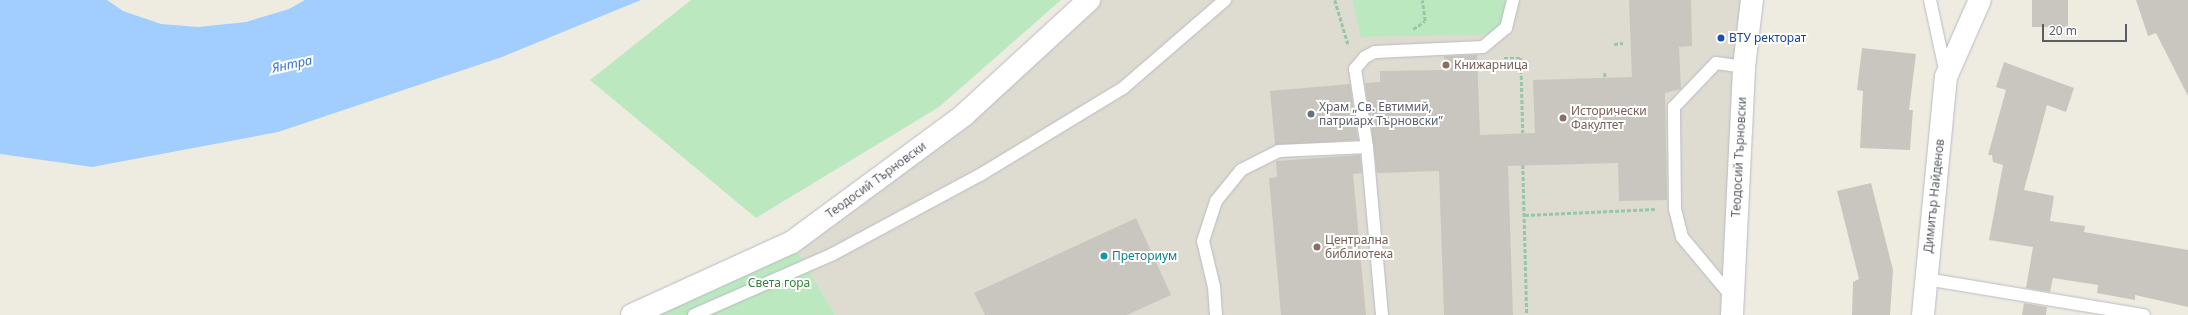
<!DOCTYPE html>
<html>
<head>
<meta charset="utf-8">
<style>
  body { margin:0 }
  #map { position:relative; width:2188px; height:315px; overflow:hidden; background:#eeece1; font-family:"Noto Sans",sans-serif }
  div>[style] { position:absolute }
  .education>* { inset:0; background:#dedcd0 }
  .green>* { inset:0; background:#bce8c0 }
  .water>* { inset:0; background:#a1ceff }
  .building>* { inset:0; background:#c9c6bf }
  .path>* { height:2.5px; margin-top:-1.25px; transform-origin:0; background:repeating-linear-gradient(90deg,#94c8a8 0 4px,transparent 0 6px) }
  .roads { filter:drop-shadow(0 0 1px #b9bbc2) drop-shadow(0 0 1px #b9bbc2) }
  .service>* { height:12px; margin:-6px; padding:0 6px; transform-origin:6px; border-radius:6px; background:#fff }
  .tertiary>* { height:22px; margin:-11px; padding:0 11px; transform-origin:11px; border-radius:11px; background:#fff }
  .dots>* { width:11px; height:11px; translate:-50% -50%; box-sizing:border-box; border:2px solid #fff; border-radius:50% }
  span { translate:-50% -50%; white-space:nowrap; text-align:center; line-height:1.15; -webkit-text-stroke:4px #fff; paint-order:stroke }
  .transit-label { font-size:12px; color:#164399 }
  .left { translate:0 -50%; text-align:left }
  .education-label { font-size:12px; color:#785e54 }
  .worship-label { font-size:12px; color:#5b616d }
  .street-label { font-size:12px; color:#5a5d64 }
  .culture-label { font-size:12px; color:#0d838f }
  .park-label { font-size:12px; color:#2f863a }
  .water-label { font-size:13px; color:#3b75ca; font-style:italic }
  .scale { position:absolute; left:2042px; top:24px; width:85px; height:18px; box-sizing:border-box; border:2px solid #5a5d64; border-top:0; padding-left:5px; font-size:12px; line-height:14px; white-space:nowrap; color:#5a5d64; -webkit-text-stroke:3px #fff; paint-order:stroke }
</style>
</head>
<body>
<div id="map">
  <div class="education">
    <i style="clip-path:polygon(1089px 0,1752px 0,1732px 315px,835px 315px,792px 242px)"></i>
  </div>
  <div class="green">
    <i style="clip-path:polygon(691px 0,1061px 0,939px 107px,756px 218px,590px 80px)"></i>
    <i style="clip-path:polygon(1352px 0,1508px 0,1510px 34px,1361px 37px)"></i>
    <i style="clip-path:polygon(792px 242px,835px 315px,632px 315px)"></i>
  </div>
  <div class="water">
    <i style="clip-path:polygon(0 0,107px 0,123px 11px,161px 24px,198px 27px,246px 22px,289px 9px,305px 0,641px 0,502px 57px,278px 132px,92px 167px,0 154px)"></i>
  </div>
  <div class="building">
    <i style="clip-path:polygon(1629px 0,1691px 0,1692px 46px,1679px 47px,1681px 89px,1665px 93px,1667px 200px,1619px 201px,1618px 163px,1508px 166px,1513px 315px,1444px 315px,1439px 171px,1377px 173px,1365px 83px,1380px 82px,1380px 71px,1445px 70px,1444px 56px,1477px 55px,1480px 135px,1535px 133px,1533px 80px,1632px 77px)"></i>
    <i style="clip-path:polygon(2032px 0,2068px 0,2068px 27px,2032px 27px)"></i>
    <i style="clip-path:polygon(2136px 0,2188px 0,2188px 96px,2156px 33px,2148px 36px)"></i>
    <i style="clip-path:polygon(1862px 48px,1916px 54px,1909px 110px,1913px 110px,1910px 150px,1860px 148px,1863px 91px,1857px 90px)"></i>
    <i style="clip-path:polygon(2004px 62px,2074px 88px,2066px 112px,2047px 105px,2024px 190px,2054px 196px,2050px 221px,2085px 226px,2084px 232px,2188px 250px,2188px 307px,2135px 295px,2135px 300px,2097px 293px,2098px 285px,2053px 278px,2050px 292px,2026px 288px,2033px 247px,1989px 240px,2003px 165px,1993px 162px,1992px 155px,1988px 155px,2006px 90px,1996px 87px)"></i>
    <i style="clip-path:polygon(1350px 84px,1358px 140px,1275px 145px,1270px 91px)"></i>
    <i style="clip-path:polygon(1360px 155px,1362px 173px,1353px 174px,1366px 315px,1281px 315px,1269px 178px,1277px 177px,1276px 161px)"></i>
    <i style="clip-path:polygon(1871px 183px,1893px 270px,1890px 315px,1852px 315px,1853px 282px,1859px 279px,1837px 191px)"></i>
    <i style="clip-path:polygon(1136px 218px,1171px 295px,1127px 315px,985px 315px,974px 293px)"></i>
    <i style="clip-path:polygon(2024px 303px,2047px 307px,2046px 315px,2022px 315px)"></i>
  </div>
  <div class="path">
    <i style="left:1335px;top:0;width:46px;rotate:73.5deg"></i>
    <i style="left:1413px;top:29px;width:14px;rotate:-34deg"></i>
    <i style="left:1425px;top:21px;width:21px;rotate:-98deg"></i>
    <i style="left:1614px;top:44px;width:9px;rotate:-6deg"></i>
    <i style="left:1504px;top:58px;width:17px"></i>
    <i style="left:1521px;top:58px;width:75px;rotate:88.5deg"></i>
    <i style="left:1605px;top:73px;width:5px;rotate:90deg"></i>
    <i style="left:1523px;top:165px;width:150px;rotate:88.5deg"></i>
    <i style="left:1525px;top:215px;width:130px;rotate:-2.6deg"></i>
  </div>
  <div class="roads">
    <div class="service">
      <i style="left:1930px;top:0;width:76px;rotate:77.8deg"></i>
      <i style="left:1926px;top:279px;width:221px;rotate:9.4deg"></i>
      <i style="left:1732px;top:297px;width:78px;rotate:-129.8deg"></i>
      <i style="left:1682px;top:237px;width:29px;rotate:-104deg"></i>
      <i style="left:1675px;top:209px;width:102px;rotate:-90.6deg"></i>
      <i style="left:1674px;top:107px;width:61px;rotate:-46.3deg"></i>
      <i style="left:1716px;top:63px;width:28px;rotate:8deg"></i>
      <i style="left:694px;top:315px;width:152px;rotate:-23.7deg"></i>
      <i style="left:833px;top:254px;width:167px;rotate:-28.3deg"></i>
      <i style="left:980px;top:175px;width:167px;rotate:-31.3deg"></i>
      <i style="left:1123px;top:88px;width:135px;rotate:-40.8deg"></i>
      <i style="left:1216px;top:315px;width:28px;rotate:-94deg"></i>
      <i style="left:1214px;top:287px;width:47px;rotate:-103.4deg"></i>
      <i style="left:1203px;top:241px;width:42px;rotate:-72deg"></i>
      <i style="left:1216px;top:201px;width:40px;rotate:-51deg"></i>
      <i style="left:1241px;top:170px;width:42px;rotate:-26.6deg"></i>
      <i style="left:1279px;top:151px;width:88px;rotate:-2.6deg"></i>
      <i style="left:1382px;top:315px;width:169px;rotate:-95.1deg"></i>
      <i style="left:1367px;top:147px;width:79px;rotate:-98.7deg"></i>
      <i style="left:1355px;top:69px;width:16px;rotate:-50deg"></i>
      <i style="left:1365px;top:57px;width:11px;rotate:-27deg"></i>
      <i style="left:1375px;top:52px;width:108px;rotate:-2.7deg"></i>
      <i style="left:1483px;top:47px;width:30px;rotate:-40deg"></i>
      <i style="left:1506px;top:28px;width:29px;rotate:-76deg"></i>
    </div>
    <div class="tertiary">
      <i style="left:632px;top:315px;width:176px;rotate:-24.5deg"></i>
      <i style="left:792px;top:242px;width:214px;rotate:-36.4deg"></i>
      <i style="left:964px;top:115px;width:170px;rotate:-42.6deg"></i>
      <i style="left:1732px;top:315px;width:248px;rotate:-87.2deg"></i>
      <i style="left:1744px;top:67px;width:67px;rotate:-83.2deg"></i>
      <i style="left:1923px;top:315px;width:239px;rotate:-84.5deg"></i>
      <i style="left:1946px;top:77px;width:84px;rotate:-66.2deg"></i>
    </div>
  </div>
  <div class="dots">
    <i style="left:1721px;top:38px;background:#1a4fb4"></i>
    <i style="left:1446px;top:65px;background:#8d6e63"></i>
    <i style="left:1311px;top:114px;background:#6b7280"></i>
    <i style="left:1563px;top:118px;background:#8d6e63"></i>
    <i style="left:1317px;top:247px;background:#8d6e63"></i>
    <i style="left:1104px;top:256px;background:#0f9aa8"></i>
  </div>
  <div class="transit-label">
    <span class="left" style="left:1729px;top:38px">ВТУ ректорат</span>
  </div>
  <div class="education-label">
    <span class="left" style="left:1454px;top:65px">Книжарница</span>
    <span class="left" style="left:1571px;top:118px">Исторически<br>Факултет</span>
    <span class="left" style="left:1325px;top:247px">Централна<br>библиотека</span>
  </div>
  <div class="worship-label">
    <span class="left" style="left:1319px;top:114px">Храм „Св. Евтимий,<br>патриарх Търновски”</span>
  </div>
  <div class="street-label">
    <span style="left:1739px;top:157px;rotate:-87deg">Теодосий Търновски</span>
    <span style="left:876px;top:180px;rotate:-36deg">Теодосий Търновски</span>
    <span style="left:1934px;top:196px;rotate:-84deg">Димитър Найденов</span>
  </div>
  <div class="culture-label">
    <span class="left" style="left:1112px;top:256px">Преториум</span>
  </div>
  <div class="park-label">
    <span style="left:779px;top:283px">Света гора</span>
  </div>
  <div class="water-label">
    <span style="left:292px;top:64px;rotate:-12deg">Янтра</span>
  </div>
  <div class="scale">20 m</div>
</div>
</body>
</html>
